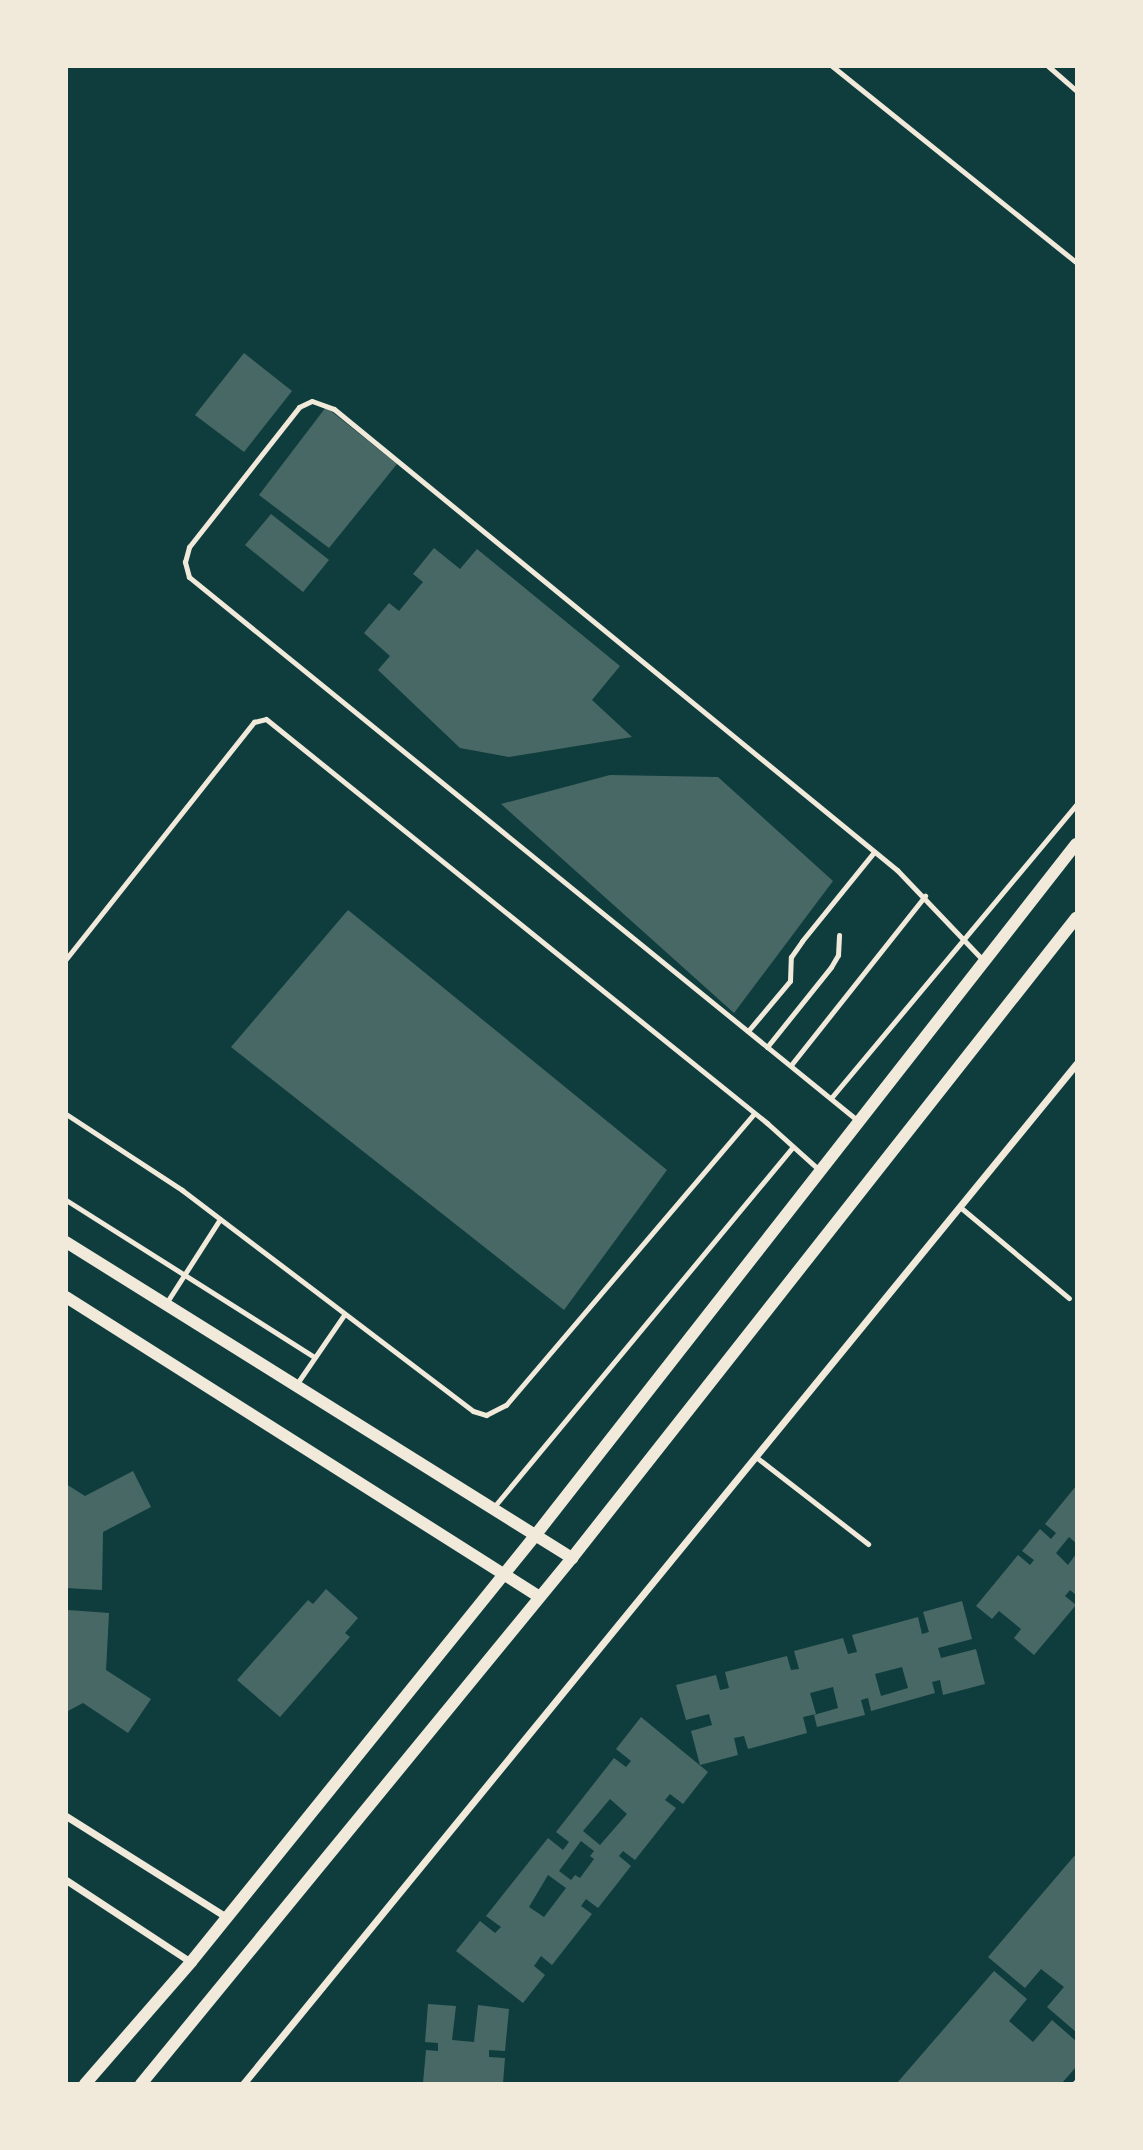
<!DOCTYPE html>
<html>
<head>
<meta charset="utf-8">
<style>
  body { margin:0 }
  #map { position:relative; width:1143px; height:2150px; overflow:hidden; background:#0f3d3e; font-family:Karla,sans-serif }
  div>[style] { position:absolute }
  .building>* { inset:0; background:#486865 }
  .service>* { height:5px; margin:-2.5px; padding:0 2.5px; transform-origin:2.5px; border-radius:2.5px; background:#f1e9da }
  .minor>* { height:7px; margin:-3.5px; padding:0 3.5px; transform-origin:3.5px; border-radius:3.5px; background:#f1e9da }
  .tertiary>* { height:12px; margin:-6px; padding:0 6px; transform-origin:6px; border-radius:6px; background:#f1e9da }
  span { translate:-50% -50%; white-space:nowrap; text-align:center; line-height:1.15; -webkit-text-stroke:6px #f1e9da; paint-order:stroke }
  .frame { position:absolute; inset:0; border:68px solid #f1e9da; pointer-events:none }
</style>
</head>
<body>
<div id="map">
  <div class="building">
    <i style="clip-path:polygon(244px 353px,292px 391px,244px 452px,195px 415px)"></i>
    <i style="clip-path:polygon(326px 407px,397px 464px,329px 548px,259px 495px)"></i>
    <i style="clip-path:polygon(271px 514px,329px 560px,303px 592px,245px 545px)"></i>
    <i style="clip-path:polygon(434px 548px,460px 569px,477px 549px,620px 666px,592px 700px,632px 737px,509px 757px,460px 748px,378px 670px,390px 656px,364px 633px,389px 603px,399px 611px,423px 582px,413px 574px)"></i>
    <i style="clip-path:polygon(610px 775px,718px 777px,833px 881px,734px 1013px,501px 804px)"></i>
    <i style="clip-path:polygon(348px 910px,667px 1170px,564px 1310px,231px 1047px)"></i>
    <i style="clip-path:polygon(133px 1471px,151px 1507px,103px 1532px,102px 1590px,66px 1588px,66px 1484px,85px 1496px)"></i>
    <i style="clip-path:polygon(1076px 1486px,1076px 1543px,1069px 1537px,1056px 1553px,1068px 1565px,1076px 1554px,1076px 1595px,1070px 1590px,1065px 1596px,1076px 1605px,1034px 1655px,1014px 1638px,1021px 1629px,999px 1611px,992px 1619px,976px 1606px,1018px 1555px,1030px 1565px,1034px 1560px,1022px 1551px,1040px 1529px,1051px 1539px,1056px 1533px,1045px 1524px)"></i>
    <i style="clip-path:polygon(326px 1589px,358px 1618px,345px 1633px,350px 1637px,280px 1717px,237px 1680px,308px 1600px,313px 1604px)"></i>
    <i style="clip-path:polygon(evenodd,962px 1601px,972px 1639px,938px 1648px,941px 1658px,976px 1649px,985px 1684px,943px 1695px,940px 1680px,932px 1682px,935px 1693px,871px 1711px,868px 1698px,861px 1700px,865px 1715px,817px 1727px,814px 1715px,838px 1708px,833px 1687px,810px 1693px,816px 1714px,803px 1717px,807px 1733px,748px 1749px,744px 1736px,734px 1738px,738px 1755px,700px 1765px,691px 1731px,712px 1725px,709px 1714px,686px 1720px,676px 1685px,716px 1675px,720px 1690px,729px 1688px,725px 1672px,787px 1656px,791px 1670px,799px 1669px,794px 1651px,843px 1638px,848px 1654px,857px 1652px,852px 1635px,918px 1617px,922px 1634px,929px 1632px,923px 1612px,962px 1601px,902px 1667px,908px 1688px,881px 1696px,875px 1674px,902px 1667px)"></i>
    <i style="clip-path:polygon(68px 1610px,109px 1613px,106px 1670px,151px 1699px,128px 1733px,83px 1703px,66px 1712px)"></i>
    <i style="clip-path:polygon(evenodd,641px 1717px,708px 1772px,683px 1804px,670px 1794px,665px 1800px,676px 1808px,635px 1860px,623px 1851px,619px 1856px,631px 1866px,598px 1908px,586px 1899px,581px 1906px,592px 1914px,552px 1965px,541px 1956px,534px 1966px,545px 1975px,523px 2003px,456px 1951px,480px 1921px,495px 1933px,501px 1927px,486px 1916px,548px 1838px,563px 1850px,569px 1842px,556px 1832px,614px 1758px,626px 1767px,631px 1761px,616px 1749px,641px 1717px,610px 1799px,627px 1814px,600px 1845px,583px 1831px,610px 1799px,641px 1717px,581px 1841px,594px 1851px,590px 1856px,594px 1859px,580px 1878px,575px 1875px,571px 1880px,559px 1871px,581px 1841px,641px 1717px,548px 1875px,566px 1888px,544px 1917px,529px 1907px,548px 1875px)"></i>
    <i style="clip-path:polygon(1076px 1854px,1076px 2032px,1047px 2007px,1064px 1987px,1041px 1969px,1025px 1988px,988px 1957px)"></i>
    <i style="clip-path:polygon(994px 1971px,1027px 1999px,1009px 2021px,1033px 2042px,1052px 2020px,1076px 2041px,1076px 2067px,1062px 2083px,897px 2083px)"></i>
    <i style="clip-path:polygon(428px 2004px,456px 2006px,452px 2040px,474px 2042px,478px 2005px,509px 2009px,505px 2051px,489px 2050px,489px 2057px,505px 2058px,503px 2083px,423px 2083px,426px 2050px,438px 2051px,438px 2043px,425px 2042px)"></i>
  </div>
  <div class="service">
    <i style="left:832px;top:66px;width:313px;rotate:38.8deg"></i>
    <i style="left:1048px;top:66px;width:37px;rotate:41deg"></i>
    <i style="left:66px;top:959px;width:303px;rotate:-51.6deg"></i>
    <i style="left:254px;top:722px;width:12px;rotate:-14deg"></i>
    <i style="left:266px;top:719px;width:644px;rotate:38.88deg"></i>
    <i style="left:767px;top:1123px;width:69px;rotate:42deg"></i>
    <i style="left:748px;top:1031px;width:65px;rotate:-50deg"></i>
    <i style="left:790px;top:981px;width:24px;rotate:-88deg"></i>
    <i style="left:791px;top:957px;width:19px;rotate:-55deg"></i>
    <i style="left:802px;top:941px;width:114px;rotate:-51deg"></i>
    <i style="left:767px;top:1047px;width:102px;rotate:-51.3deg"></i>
    <i style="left:831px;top:967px;width:14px;rotate:-60deg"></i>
    <i style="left:838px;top:955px;width:20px;rotate:-87deg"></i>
    <i style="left:791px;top:1065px;width:216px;rotate:-51.6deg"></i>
    <i style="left:831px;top:1098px;width:382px;rotate:-50.1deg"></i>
    <i style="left:66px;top:1114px;width:139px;rotate:33.2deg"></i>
    <i style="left:182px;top:1190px;width:365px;rotate:37.2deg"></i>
    <i style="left:473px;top:1411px;width:14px;rotate:17deg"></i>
    <i style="left:486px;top:1415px;width:22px;rotate:-27deg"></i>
    <i style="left:506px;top:1405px;width:382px;rotate:-49.6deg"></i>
    <i style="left:857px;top:1120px;width:861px;rotate:-140.89deg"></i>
    <i style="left:189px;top:577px;width:16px;rotate:-105deg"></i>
    <i style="left:185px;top:562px;width:16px;rotate:-75deg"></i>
    <i style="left:189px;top:547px;width:178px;rotate:-51.8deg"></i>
    <i style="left:299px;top:407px;width:14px;rotate:-25deg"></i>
    <i style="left:312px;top:401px;width:23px;rotate:20deg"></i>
    <i style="left:334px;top:409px;width:728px;rotate:39.31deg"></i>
    <i style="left:897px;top:870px;width:124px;rotate:46.3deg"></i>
    <i style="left:66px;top:1200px;width:292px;rotate:32.3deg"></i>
    <i style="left:960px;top:1207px;width:142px;rotate:39.9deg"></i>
    <i style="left:165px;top:1305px;width:102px;rotate:-57.4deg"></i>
    <i style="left:296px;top:1385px;width:85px;rotate:-55.6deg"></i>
    <i style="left:756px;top:1457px;width:142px;rotate:37.8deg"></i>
    <i style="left:493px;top:1508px;width:469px;rotate:-50.3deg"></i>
  </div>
  <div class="minor">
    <i style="left:66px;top:1816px;width:188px;rotate:32.2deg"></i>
    <i style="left:66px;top:1880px;width:149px;rotate:33.3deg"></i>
    <i style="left:243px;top:2084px;width:1317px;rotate:-50.76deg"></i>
    <i style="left:1076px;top:2084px;width:1px;rotate:-90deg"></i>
  </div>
  <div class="tertiary">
    <i style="left:66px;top:1242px;width:597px;rotate:31.99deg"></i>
    <i style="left:66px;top:1297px;width:559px;rotate:32.35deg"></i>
    <i style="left:85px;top:2084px;width:162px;rotate:-49deg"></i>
    <i style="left:191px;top:1962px;width:546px;rotate:-51.09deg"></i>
    <i style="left:534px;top:1537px;width:880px;rotate:-51.97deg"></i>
    <i style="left:141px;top:2084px;width:680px;rotate:-50.67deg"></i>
    <i style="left:572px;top:1558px;width:815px;rotate:-51.78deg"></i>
  </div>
  <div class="frame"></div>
</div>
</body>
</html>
